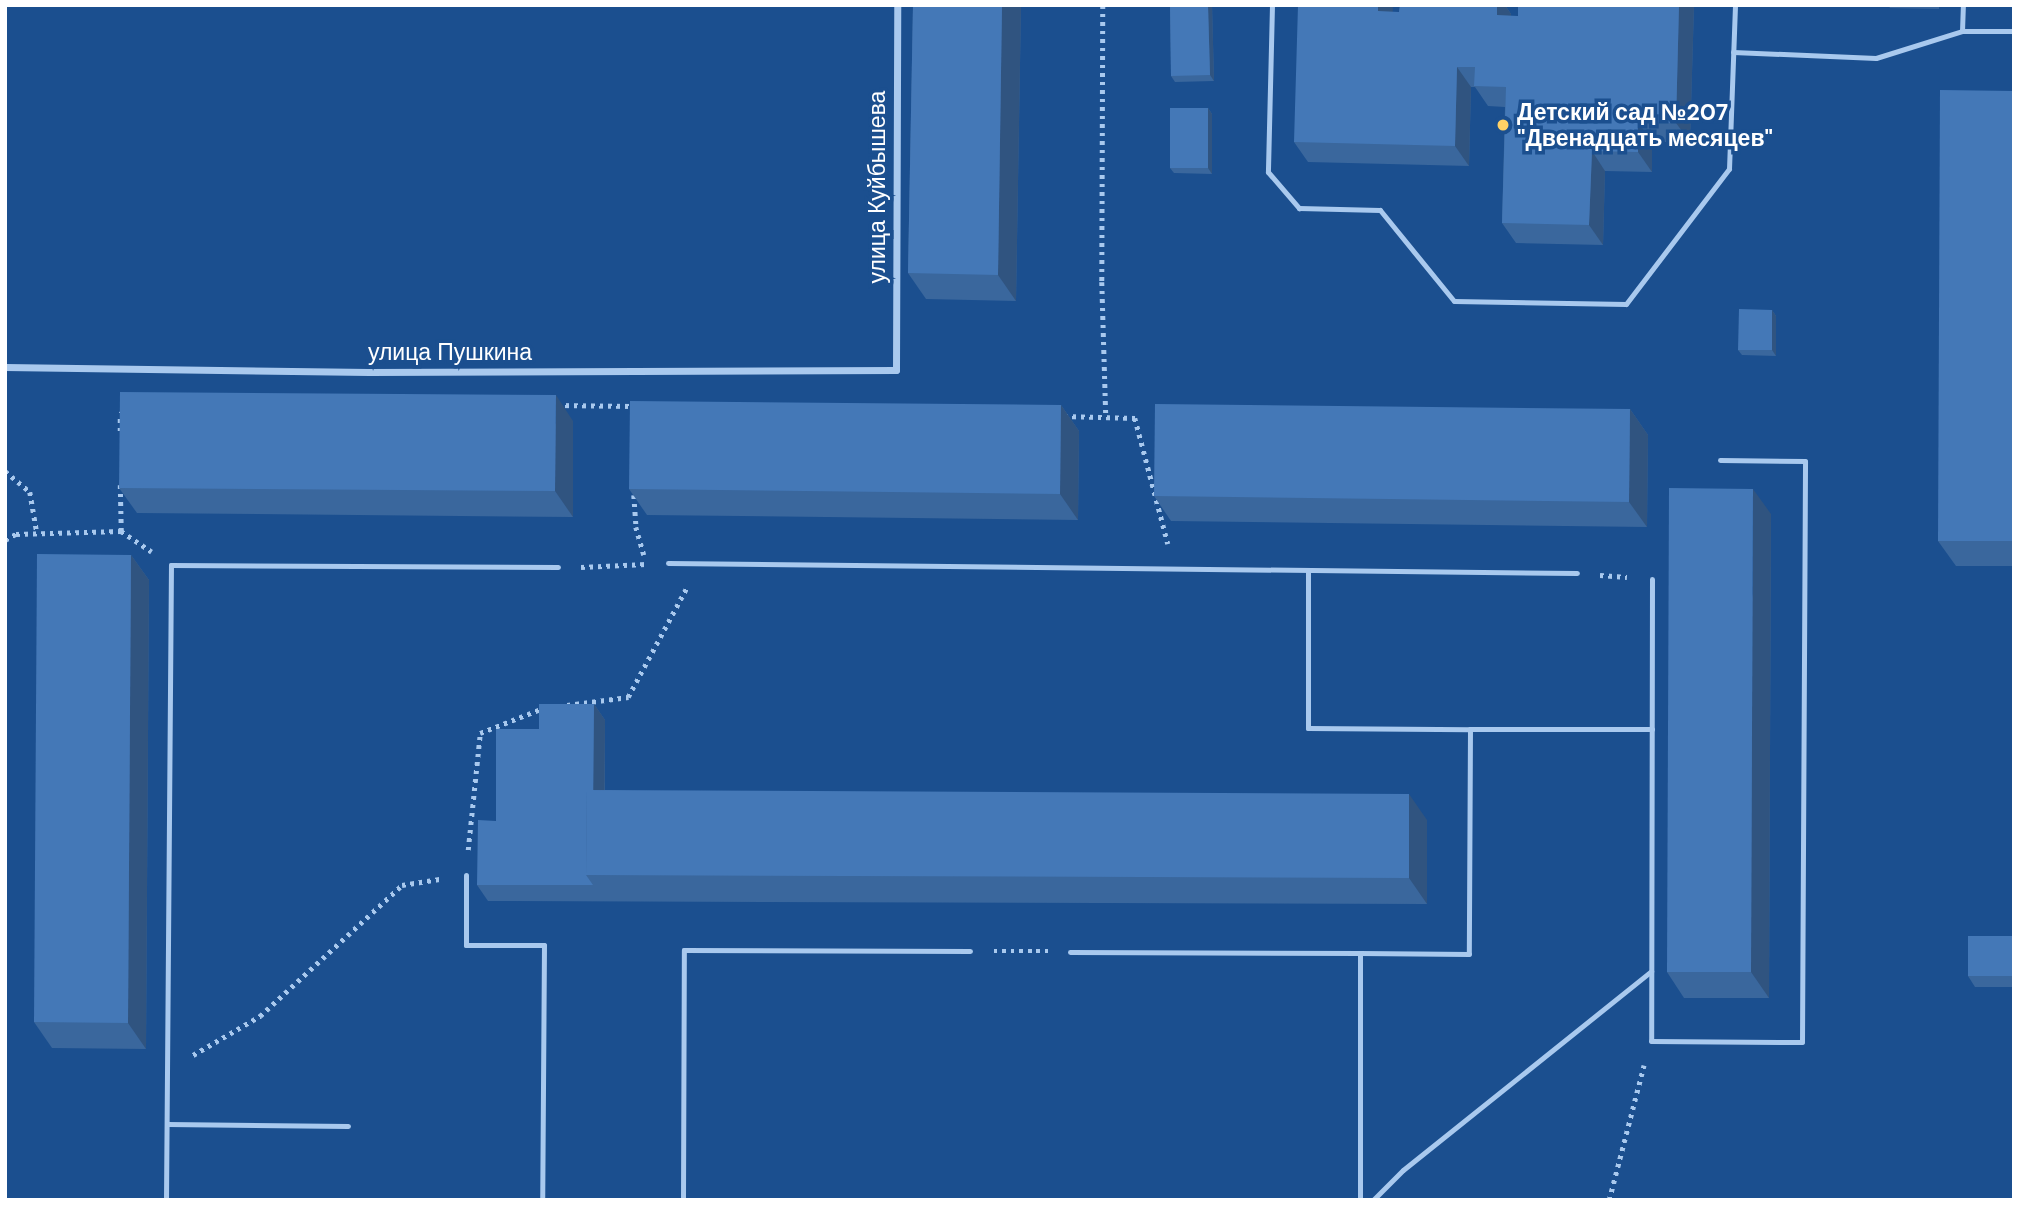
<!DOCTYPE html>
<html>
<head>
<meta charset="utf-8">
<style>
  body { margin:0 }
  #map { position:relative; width:2019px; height:1205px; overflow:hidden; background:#1b4f8f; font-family:"DM Sans",sans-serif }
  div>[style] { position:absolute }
  .path>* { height:4.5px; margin-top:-2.25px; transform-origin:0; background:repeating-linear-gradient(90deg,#a9c9ee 0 3.5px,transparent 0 8.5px) }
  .service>* { height:5px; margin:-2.5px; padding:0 2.5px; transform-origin:2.5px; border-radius:2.5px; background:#a9c9ee }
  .minor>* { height:7px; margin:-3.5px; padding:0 3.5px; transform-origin:3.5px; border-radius:3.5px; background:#a9c9ee }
  .wall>* { inset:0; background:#3a679d }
  .shaded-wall>* { inset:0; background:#305480 }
  .building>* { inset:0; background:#4478b7 }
  .dots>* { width:19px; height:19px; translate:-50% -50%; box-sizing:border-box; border:4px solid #1b4f8f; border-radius:50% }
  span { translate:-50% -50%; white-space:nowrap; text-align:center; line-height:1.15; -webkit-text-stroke:7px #1b4f8f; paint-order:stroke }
  .poi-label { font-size:23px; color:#fff; font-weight:700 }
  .left { translate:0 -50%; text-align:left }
  .street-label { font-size:23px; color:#fff }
  .frame { position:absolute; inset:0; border:7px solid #fff; pointer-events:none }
</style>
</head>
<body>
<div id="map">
  <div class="path">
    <i style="left:1103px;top:5px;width:277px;rotate:90.2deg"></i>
    <i style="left:1102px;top:282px;width:135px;rotate:88.3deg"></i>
    <i style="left:557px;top:405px;width:75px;rotate:0.8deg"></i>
    <i style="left:1064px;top:416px;width:71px;rotate:1.6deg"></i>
    <i style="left:1135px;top:418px;width:130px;rotate:75.3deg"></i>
    <i style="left:120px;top:431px;width:17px;rotate:-90deg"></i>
    <i style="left:120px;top:414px;width:6px;rotate:-31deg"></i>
    <i style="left:5px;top:471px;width:33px;rotate:40deg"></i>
    <i style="left:30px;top:492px;width:42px;rotate:80.3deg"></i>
    <i style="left:634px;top:495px;width:32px;rotate:86deg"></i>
    <i style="left:636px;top:527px;width:29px;rotate:74deg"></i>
    <i style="left:121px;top:531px;width:37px;rotate:34deg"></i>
    <i style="left:5px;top:540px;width:13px;rotate:-29deg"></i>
    <i style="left:16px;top:534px;width:105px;rotate:-1.6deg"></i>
    <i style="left:121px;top:531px;width:46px;rotate:-91.2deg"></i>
    <i style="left:581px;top:567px;width:65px;rotate:-2.6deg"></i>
    <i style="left:1600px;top:575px;width:27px;rotate:4deg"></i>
    <i style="left:567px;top:705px;width:62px;rotate:-7.5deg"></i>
    <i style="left:628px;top:697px;width:123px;rotate:-61.8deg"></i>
    <i style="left:468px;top:850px;width:118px;rotate:-84.1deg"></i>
    <i style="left:480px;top:733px;width:66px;rotate:-21.5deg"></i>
    <i style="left:994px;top:951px;width:54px"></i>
    <i style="left:193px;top:1055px;width:78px;rotate:-30.2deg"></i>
    <i style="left:260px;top:1016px;width:193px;rotate:-42.7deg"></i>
    <i style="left:402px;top:885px;width:38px;rotate:-9deg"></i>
    <i style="left:1609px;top:1200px;width:139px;rotate:-75.5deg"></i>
  </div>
  <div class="service">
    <i style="left:1272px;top:5px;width:167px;rotate:91.4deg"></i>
    <i style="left:1268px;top:172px;width:48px;rotate:49.3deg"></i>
    <i style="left:1299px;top:208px;width:81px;rotate:1.4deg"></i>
    <i style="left:1380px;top:210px;width:117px;rotate:50.9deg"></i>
    <i style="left:1454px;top:301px;width:172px;rotate:1deg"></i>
    <i style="left:1626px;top:304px;width:170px;rotate:-52.7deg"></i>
    <i style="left:1729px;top:169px;width:164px;rotate:-87.9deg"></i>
    <i style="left:1962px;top:31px;width:26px;rotate:-88deg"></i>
    <i style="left:1733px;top:52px;width:143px;rotate:2.4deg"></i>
    <i style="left:1876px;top:58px;width:90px;rotate:-17.4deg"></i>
    <i style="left:1962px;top:31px;width:52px"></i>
    <i style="left:668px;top:563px;width:909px;rotate:0.63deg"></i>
    <i style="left:1308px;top:570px;width:158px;rotate:90deg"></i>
    <i style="left:1308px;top:728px;width:162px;rotate:0.4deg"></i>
    <i style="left:1470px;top:729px;width:225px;rotate:90.3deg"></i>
    <i style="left:1469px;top:954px;width:109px;rotate:-179.5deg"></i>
    <i style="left:1652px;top:579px;width:462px;rotate:90.1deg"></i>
    <i style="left:1651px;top:1041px;width:151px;rotate:0.4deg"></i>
    <i style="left:1802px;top:1042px;width:581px;rotate:-89.7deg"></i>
    <i style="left:1805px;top:461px;width:85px;rotate:-179.3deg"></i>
    <i style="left:1470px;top:729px;width:182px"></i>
    <i style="left:466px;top:875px;width:70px;rotate:90deg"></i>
    <i style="left:466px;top:945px;width:78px"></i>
    <i style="left:544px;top:945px;width:255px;rotate:90.4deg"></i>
    <i style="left:1070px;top:952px;width:290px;rotate:0.2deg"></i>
    <i style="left:1360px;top:953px;width:247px;rotate:90deg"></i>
    <i style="left:167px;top:1124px;width:181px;rotate:0.6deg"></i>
    <i style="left:166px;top:1200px;width:635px;rotate:-89.55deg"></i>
    <i style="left:171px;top:565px;width:387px;rotate:0.3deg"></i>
    <i style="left:683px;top:1200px;width:250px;rotate:-89.8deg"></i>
    <i style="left:684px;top:950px;width:286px;rotate:0.2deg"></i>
    <i style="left:1373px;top:1200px;width:42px;rotate:-45deg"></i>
    <i style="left:1403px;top:1170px;width:318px;rotate:-38.7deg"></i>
  </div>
  <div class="minor">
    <i style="left:5px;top:367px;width:364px;rotate:0.8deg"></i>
    <i style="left:369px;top:372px;width:527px;rotate:-0.22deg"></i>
    <i style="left:896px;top:370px;width:365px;rotate:-89.8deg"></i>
  </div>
  <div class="wall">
    <i style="clip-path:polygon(913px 5px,1021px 5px,1016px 301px,926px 299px,908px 273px)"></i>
    <i style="clip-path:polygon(1170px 5px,1212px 5px,1214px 81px,1175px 82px,1171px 76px)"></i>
    <i style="clip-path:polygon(1400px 5px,1505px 5px,1511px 14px,1511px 16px,1518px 16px,1694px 5px,1690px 142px,1652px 142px,1652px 172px,1605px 171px,1603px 245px,1516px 243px,1502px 223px,1505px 107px,1488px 106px,1475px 87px,1471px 87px,1469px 166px,1308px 162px,1294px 142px,1393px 12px,1399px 12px)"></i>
    <i style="clip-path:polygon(1888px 5px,1939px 5px,1939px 9px,1890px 8px)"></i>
    <i style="clip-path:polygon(2014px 91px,2014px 566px,1956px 566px,1938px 541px)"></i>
    <i style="clip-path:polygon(1208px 108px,1212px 114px,1212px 174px,1174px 173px,1170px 168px)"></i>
    <i style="clip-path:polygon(1772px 310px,1776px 316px,1776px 356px,1742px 355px,1738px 350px)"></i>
    <i style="clip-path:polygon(1061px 405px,1079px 431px,1078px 520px,647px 515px,629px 489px)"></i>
    <i style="clip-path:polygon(1630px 409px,1648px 435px,1647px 527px,1171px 521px,1154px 496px)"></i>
    <i style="clip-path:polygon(573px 421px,573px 517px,137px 513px,119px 488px)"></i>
    <i style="clip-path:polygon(1771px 514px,1769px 998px,1684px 998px,1667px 972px)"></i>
    <i style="clip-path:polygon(131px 555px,149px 580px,146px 1049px,52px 1048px,34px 1022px)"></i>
    <i style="clip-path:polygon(594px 704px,605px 720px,605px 790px,1427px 820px,1427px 904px,488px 901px,477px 885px,496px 821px,539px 729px)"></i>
    <i style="clip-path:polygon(2014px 936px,2014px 987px,1975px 987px,1968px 976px)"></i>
  </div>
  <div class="shaded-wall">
    <i style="clip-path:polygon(1002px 5px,1021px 5px,1016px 301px,998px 275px)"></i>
    <i style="clip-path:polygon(1208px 5px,1212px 5px,1214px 81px,1210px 75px)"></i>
    <i style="clip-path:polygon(1378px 5px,1393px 5px,1392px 31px,1378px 11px)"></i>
    <i style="clip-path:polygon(1497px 5px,1505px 5px,1511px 14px,1511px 35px,1497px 15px)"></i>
    <i style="clip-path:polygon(1679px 5px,1694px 5px,1690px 142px,1676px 123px)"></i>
    <i style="clip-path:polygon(1457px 67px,1471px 87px,1469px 166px,1455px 146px)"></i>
    <i style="clip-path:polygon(1208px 108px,1212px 114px,1212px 174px,1208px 168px)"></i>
    <i style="clip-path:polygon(1638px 122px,1652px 142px,1652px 172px,1638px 152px)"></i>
    <i style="clip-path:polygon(1592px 151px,1605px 171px,1603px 245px,1589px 225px)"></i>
    <i style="clip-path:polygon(1772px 310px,1776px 316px,1776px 356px,1772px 350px)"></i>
    <i style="clip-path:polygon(556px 395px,573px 421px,573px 517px,555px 491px)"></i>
    <i style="clip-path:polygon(1061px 405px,1079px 431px,1078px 520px,1060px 494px)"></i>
    <i style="clip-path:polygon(1630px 409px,1648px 435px,1647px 527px,1629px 502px)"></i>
    <i style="clip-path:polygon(1753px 489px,1771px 514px,1769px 998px,1751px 972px)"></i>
    <i style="clip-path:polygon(131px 555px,149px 580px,146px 1049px,128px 1023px)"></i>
    <i style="clip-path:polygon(594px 704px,605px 720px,604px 875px,593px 875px)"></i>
    <i style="clip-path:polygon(1409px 794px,1427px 820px,1427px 904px,1409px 878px)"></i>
  </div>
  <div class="building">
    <i style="clip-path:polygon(913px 5px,1002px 5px,998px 275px,908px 273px)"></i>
    <i style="clip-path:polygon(1170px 5px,1208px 5px,1210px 75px,1171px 76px)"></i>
    <i style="clip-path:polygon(1298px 5px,1378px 5px,1378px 11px,1399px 12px,1400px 5px,1497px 5px,1497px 15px,1518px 16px,1518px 5px,1679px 5px,1676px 123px,1638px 122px,1638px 152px,1592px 151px,1589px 225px,1502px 223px,1506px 87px,1474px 86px,1475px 67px,1457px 67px,1455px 146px,1294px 142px)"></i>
    <i style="clip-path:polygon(1940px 90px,2014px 91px,2014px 541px,1938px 541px)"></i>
    <i style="clip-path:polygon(1170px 108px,1208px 108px,1208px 168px,1170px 168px)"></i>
    <i style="clip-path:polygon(1739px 309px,1772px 310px,1772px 350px,1738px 350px)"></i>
    <i style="clip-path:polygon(120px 392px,556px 395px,555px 491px,119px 488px)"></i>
    <i style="clip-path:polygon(630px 401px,1061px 405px,1060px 494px,629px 489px)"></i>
    <i style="clip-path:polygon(1155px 404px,1630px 409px,1629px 502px,1154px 496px)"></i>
    <i style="clip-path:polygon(1669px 488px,1753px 489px,1751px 972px,1667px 972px)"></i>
    <i style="clip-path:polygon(37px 554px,131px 555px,128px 1023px,34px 1022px)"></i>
    <i style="clip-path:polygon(539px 704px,594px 704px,593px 790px,587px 790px,586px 875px,593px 885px,477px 885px,478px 820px,496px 821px,496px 729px,539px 729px)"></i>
    <i style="clip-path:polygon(587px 790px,1409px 794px,1409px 878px,586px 875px)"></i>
    <i style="clip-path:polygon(1968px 936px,2014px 936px,2014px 976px,1968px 976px)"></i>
  </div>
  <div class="dots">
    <i style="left:1503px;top:125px;background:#ffd166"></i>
  </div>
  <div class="poi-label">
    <span class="left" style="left:1517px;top:125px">Детский сад №207<br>"Двенадцать месяцев"</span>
  </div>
  <div class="street-label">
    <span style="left:877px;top:187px;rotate:-90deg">улица Куйбышева</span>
    <span style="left:450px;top:352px">улица Пушкина</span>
  </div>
  <div class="frame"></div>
</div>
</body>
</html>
